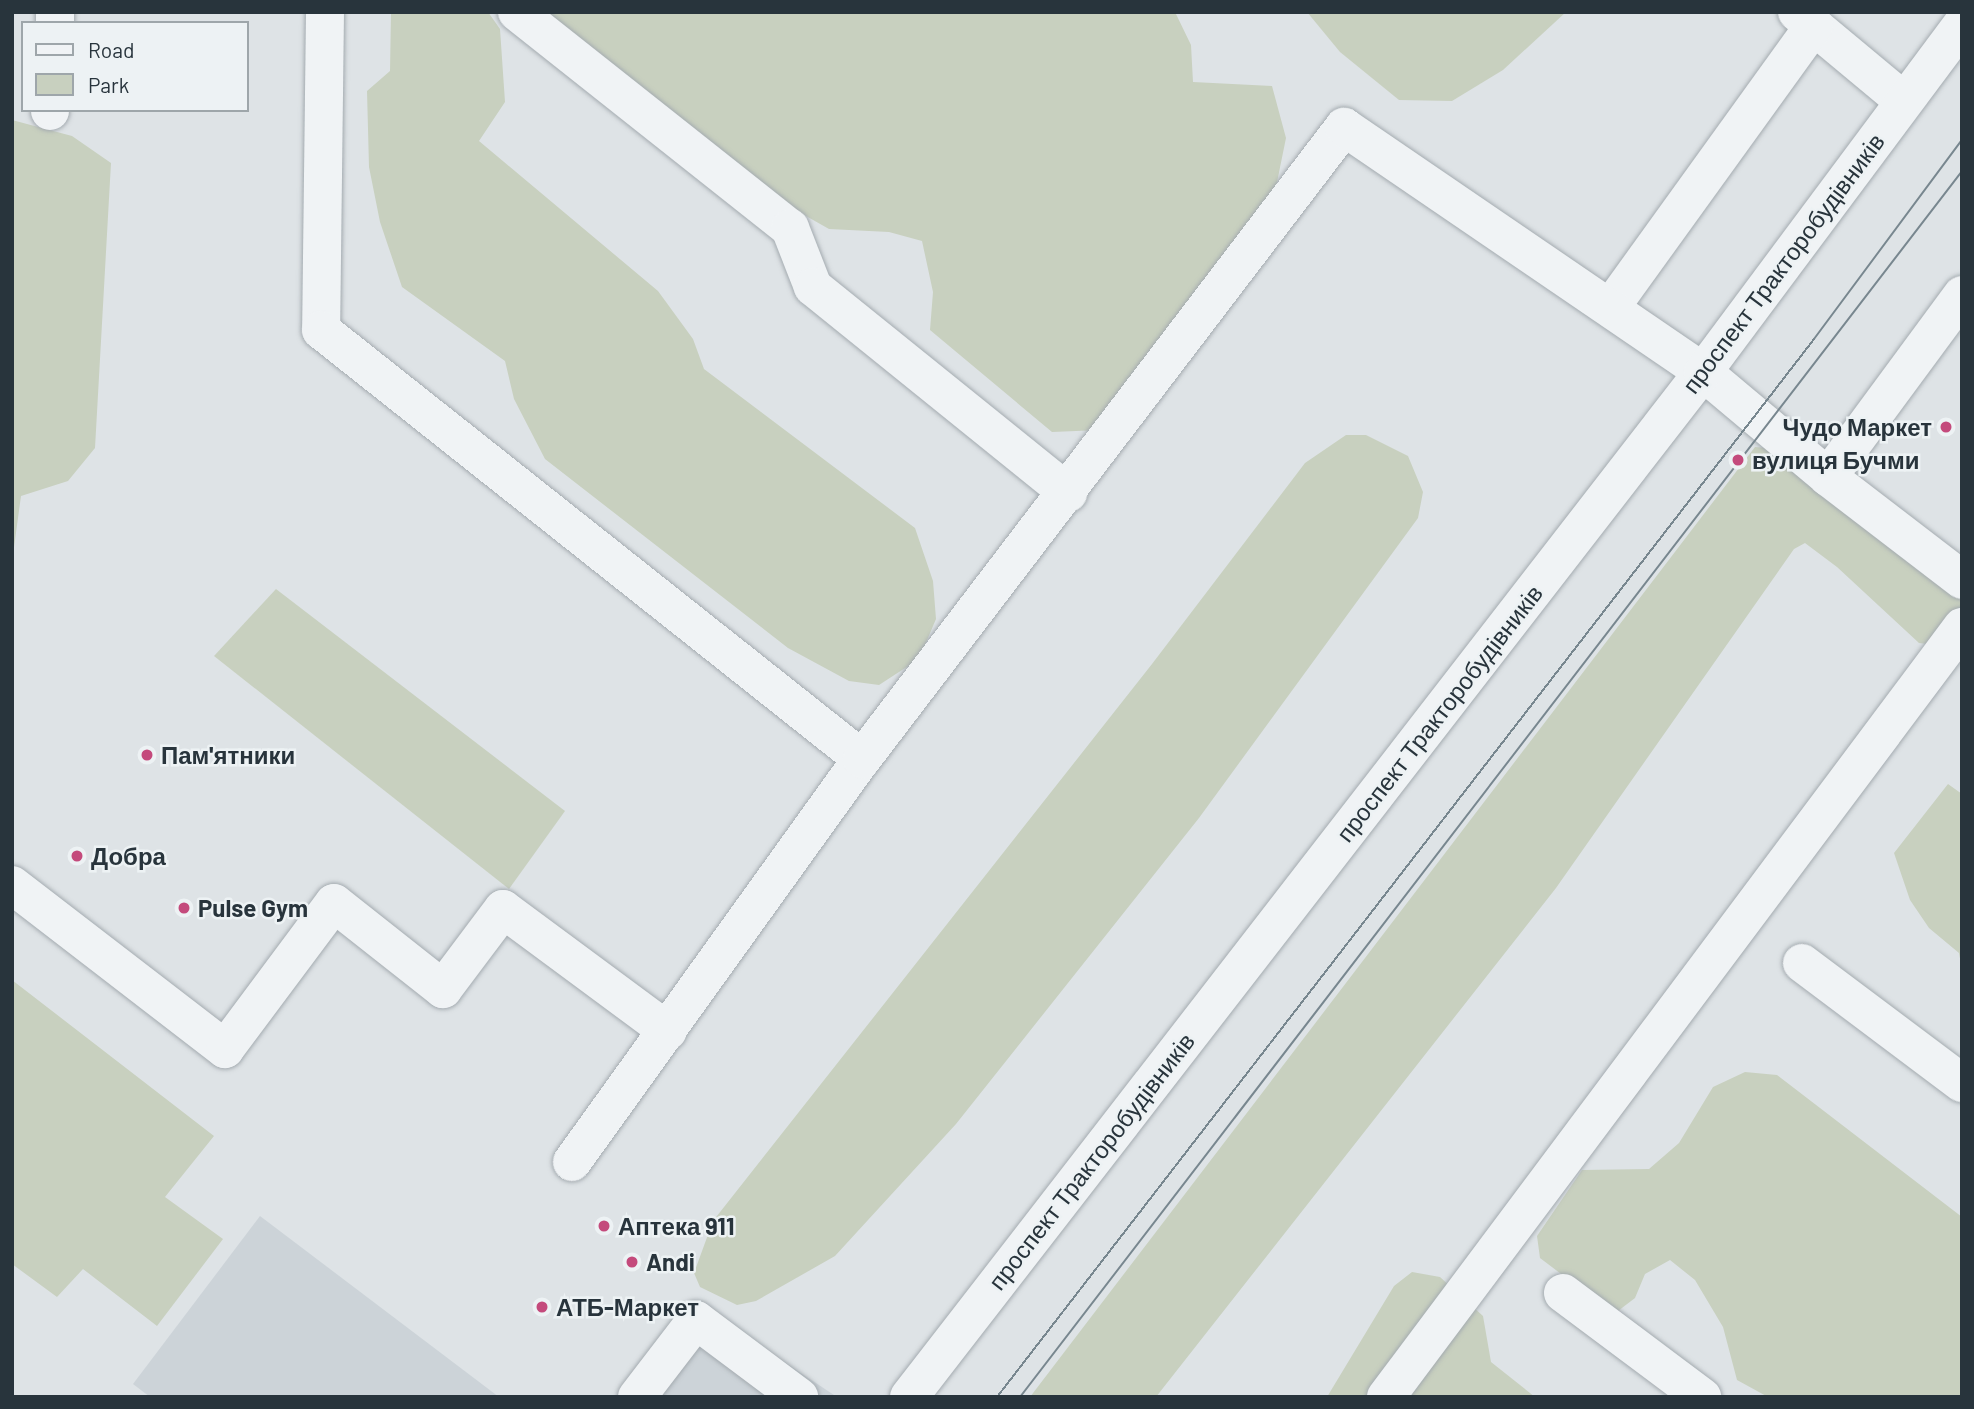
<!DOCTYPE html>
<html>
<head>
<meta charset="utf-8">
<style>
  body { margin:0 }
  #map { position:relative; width:1974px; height:1409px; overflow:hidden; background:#dee3e6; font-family:Barlow,sans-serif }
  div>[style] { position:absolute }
  .built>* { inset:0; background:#ccd3d8 }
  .green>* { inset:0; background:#c8d0bf }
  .roads { filter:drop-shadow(0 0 2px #a4abb0) drop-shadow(0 0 2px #a4abb0) }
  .minor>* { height:38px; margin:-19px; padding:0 19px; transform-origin:19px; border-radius:19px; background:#f0f3f5 }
  .tram>* { height:2px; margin:-1px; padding:0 1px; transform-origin:1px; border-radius:1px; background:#78878f }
  .dots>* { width:19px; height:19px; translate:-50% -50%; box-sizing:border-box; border:4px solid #edf2f4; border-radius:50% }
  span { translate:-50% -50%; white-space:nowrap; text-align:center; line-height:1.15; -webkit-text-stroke:5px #edf2f4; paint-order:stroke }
  .street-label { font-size:24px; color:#28343c }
  .poi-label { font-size:24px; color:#28343c; font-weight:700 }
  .right { translate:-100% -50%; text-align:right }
  .left { translate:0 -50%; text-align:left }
  .frame { position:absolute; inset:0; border:14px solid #28343c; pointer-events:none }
  .legend { position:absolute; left:21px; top:21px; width:228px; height:91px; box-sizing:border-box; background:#edf2f4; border:2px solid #9ea6aa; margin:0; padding:9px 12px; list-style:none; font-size:21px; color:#28343c }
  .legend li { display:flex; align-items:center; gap:14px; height:35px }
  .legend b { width:35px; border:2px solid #9ea6aa }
</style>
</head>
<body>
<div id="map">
  <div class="built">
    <i style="clip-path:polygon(260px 1216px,499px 1397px,150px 1397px,133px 1384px)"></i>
    <i style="clip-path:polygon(694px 1302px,837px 1397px,621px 1397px)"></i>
  </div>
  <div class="green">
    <i style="clip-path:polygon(391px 12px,488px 12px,500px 29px,505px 102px,479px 141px,658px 291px,693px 339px,704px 369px,915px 528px,933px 581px,936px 619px,919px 659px,879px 685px,849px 681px,788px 648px,545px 459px,514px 399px,505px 361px,402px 287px,380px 222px,369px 167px,367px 91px,390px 71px)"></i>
    <i style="clip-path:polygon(540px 12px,1175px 12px,1191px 45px,1193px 82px,1272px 86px,1286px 138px,1276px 187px,1100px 430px,1052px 432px,930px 330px,933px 292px,922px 241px,889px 232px,829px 229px,755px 187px)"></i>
    <i style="clip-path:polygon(1307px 12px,1566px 12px,1503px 70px,1452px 101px,1399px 100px,1340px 52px)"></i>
    <i style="clip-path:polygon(12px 120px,72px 136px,111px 163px,95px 448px,68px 481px,21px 496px,12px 562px)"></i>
    <i style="clip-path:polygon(1346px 435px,1366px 435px,1408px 456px,1423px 492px,1418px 518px,1199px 818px,956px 1124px,835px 1256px,756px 1301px,737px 1305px,700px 1287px,694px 1273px,713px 1221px,1152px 664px,1305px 463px)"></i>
    <i style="clip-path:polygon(1755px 447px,1778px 449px,1962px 594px,1962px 608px,1928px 644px,1919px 643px,1837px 567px,1805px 543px,1794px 549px,1556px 888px,1156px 1397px,1030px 1397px)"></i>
    <i style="clip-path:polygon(276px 589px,565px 811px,509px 889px,214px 656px)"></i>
    <i style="clip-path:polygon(1948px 784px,1962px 794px,1962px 970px,1959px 953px,1929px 928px,1910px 900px,1894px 853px)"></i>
    <i style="clip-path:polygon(12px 980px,214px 1136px,165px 1197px,223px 1239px,157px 1326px,83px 1269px,57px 1297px,12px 1264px)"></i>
    <i style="clip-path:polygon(1745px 1072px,1777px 1075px,1962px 1217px,1962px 1397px,1768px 1397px,1737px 1380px,1723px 1327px,1695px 1280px,1670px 1260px,1645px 1274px,1635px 1298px,1614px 1314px,1540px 1258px,1537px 1236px,1582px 1170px,1649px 1169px,1679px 1143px,1713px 1087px)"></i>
    <i style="clip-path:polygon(1412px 1272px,1440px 1277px,1483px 1316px,1491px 1362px,1535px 1397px,1327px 1397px,1394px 1286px)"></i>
  </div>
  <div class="roads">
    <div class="minor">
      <i style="left:325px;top:12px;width:318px;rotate:90.7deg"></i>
      <i style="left:321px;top:330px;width:690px;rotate:38.41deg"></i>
      <i style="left:517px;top:12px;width:348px;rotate:38.4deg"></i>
      <i style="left:790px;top:228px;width:63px;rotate:68.7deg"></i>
      <i style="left:813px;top:287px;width:328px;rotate:38.9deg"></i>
      <i style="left:1797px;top:12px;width:139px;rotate:39.8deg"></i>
      <i style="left:55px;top:23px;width:11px;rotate:-90deg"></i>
      <i style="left:50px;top:111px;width:1px;rotate:-90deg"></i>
      <i style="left:1611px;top:307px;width:347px;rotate:-54.2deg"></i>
      <i style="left:1828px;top:477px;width:226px;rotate:-53.6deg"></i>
      <i style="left:12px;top:885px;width:269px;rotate:37.6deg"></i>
      <i style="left:225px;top:1049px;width:182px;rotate:-53.3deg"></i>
      <i style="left:334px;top:903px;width:139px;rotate:38.3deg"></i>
      <i style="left:443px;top:989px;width:100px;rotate:-53.1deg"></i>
      <i style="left:503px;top:909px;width:205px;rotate:36.5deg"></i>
      <i style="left:1802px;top:963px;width:200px;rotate:36.9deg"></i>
      <i style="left:572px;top:1162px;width:496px;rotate:-54.3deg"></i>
      <i style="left:862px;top:759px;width:795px;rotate:-52.67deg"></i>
      <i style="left:1344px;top:127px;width:435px;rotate:34.3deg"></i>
      <i style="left:1703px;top:372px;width:163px;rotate:40deg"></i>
      <i style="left:1828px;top:477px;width:169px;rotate:37.5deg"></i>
      <i style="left:1563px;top:1293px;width:174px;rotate:36.8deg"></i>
      <i style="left:637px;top:1397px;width:97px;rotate:-52.5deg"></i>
      <i style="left:696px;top:1320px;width:129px;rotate:36.8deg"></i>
      <i style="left:909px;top:1397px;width:1297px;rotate:-52.24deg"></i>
      <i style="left:1703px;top:372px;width:433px;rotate:-53.3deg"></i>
      <i style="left:1386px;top:1397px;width:962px;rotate:-53.2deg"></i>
    </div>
  </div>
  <div class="tram">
    <i style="left:997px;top:1397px;width:1337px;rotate:-52.32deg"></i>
    <i style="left:1814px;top:339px;width:248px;rotate:-53.4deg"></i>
    <i style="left:1020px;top:1397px;width:1546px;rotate:-52.46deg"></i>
  </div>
  <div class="dots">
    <i style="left:1946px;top:427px;background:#c44a7c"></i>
    <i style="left:1738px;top:460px;background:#c44a7c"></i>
    <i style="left:147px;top:755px;background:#c44a7c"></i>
    <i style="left:77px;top:856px;background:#c44a7c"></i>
    <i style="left:184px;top:908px;background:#c44a7c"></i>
    <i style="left:604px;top:1226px;background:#c44a7c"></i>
    <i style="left:632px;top:1262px;background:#c44a7c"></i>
    <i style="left:542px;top:1307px;background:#c44a7c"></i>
  </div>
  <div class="street-label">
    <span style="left:1783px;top:263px;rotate:-53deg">проспект Тракторобудівників</span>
    <span style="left:1439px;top:713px;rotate:-52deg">проспект Тракторобудівників</span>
    <span style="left:1091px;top:1161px;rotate:-52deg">проспект Тракторобудівників</span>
  </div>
  <div class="poi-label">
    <span class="right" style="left:1932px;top:427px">Чудо Маркет</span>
    <span class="left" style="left:1752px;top:460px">вулиця Бучми</span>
    <span class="left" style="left:161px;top:755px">Пам'ятники</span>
    <span class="left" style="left:91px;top:856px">Добра</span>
    <span class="left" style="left:198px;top:908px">Pulse Gym</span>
    <span class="left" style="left:618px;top:1226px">Аптека 911</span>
    <span class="left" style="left:646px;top:1262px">Andi</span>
    <span class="left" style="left:556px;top:1307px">АТБ-Маркет</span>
  </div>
  <div class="frame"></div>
  <ul class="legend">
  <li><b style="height:9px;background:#f0f3f5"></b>Road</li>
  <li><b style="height:19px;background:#c8d0bf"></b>Park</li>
  </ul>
</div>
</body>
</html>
